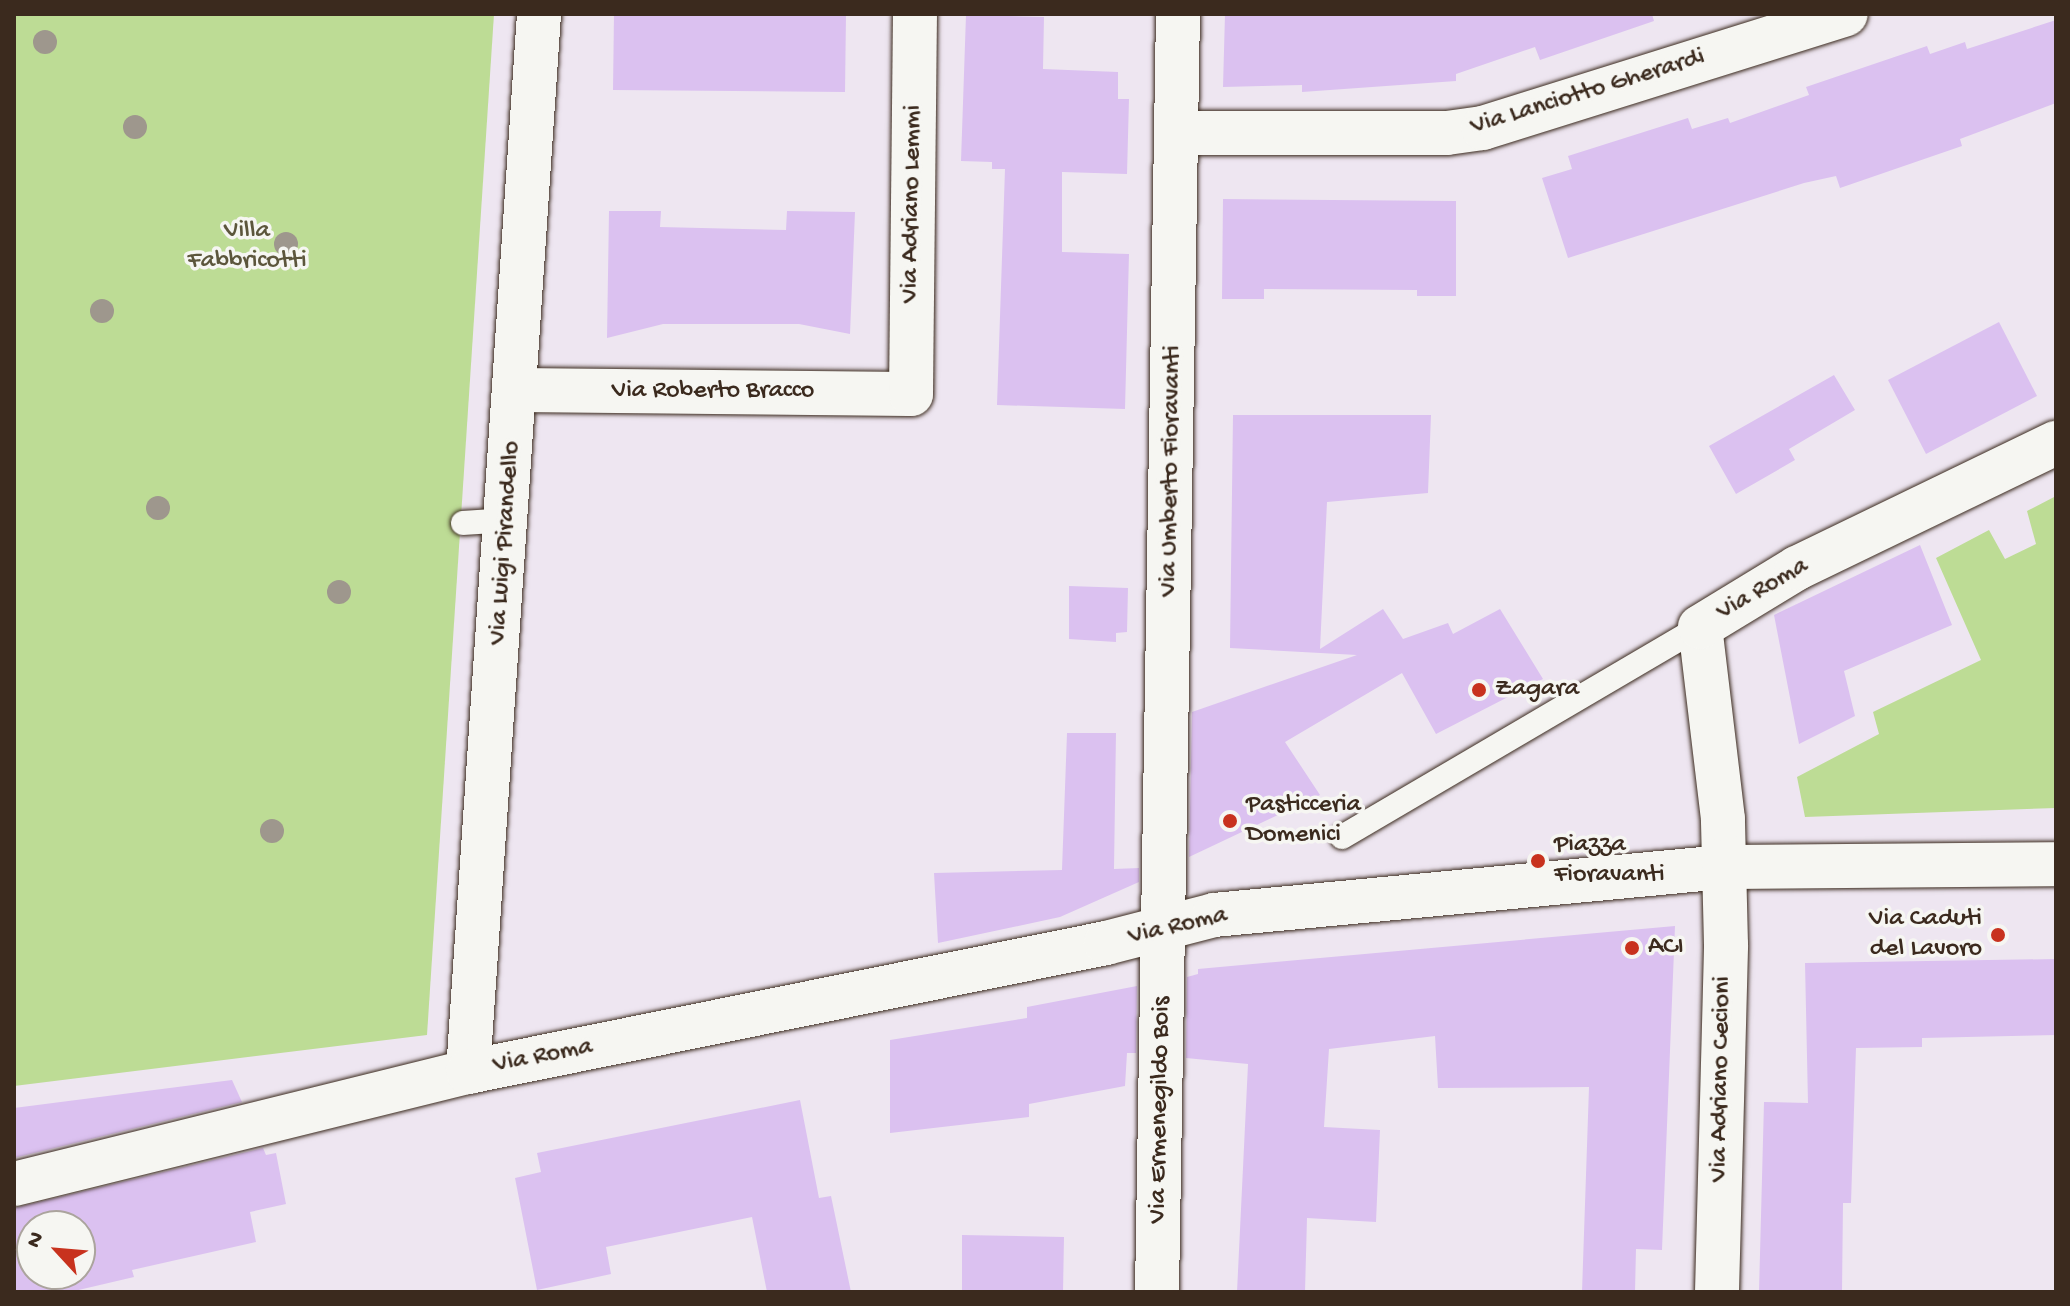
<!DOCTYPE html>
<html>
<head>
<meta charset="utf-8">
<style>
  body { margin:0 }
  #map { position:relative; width:2070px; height:1306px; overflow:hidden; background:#eee6f1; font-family:"Gochi Hand",sans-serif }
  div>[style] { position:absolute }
  .green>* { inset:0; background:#bddc95 }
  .building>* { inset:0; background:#dbc1f0 }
  .roads { filter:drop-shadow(0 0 2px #3b2a1e) drop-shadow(0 0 2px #3b2a1e) }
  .service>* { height:24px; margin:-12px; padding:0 12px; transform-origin:12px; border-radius:12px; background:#f6f6f2 }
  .minor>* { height:44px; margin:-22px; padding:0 22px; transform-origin:22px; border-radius:22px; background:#f6f6f2 }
  .trees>* { width:24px; height:24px; margin:-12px; border-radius:50%; background:#9e978d }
  .dots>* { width:22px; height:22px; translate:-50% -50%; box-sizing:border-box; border:4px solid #f6f6f2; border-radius:50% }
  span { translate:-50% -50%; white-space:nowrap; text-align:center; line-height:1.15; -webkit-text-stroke:7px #f6f6f2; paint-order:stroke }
  .street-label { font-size:26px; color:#3b2a1e }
  .park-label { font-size:26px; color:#5c563c }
  .poi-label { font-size:26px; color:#3b2a1e }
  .left { translate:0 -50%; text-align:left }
  .right { translate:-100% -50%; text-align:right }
  .frame { position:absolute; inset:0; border:16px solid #3b2a1e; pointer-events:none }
  .north { position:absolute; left:16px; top:1210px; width:80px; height:80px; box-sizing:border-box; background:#f6f6f2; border:2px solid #aba49d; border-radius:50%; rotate:296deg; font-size:22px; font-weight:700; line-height:32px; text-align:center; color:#3b2a1e }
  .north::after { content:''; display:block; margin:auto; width:28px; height:36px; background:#c8321e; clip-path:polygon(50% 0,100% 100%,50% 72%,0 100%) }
</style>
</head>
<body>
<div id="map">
  <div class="green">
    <i style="clip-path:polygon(14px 14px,494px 14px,427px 1035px,14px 1086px)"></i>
    <i style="clip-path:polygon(2056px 496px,2056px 808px,1805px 817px,1797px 777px,1879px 734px,1873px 712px,1981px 660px,1936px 558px,1989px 530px,2005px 559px,2036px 544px,2027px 511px)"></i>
  </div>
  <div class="building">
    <i style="clip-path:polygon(614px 14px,846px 14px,845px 92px,613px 90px)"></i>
    <i style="clip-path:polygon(1225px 14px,1652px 14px,1654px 21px,1540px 60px,1535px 47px,1456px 74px,1456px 81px,1302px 92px,1302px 85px,1223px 87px)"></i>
    <i style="clip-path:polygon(966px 15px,1044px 17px,1043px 69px,1118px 72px,1118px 99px,1129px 99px,1127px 174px,1062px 172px,1062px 252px,1129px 254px,1125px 409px,997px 405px,1005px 169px,992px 169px,992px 162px,961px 161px)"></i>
    <i style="clip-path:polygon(2056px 20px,2056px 103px,1960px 139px,1962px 146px,1840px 188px,1836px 176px,1804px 183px,1568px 258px,1542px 178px,1572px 169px,1568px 156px,1688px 118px,1692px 129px,1728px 118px,1730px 123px,1809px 95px,1806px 87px,1927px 46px,1930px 54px,1965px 42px,1967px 49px)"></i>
    <i style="clip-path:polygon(1223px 199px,1456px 201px,1456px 296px,1417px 296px,1417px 290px,1264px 289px,1264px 299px,1222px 299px)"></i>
    <i style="clip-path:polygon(609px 211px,661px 211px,660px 227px,786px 230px,787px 211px,855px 212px,850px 334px,799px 324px,663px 324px,607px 338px)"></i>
    <i style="clip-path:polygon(1999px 322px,2037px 396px,1926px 454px,1888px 380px)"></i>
    <i style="clip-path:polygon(1834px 375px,1855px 410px,1789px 449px,1795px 460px,1736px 494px,1709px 446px)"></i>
    <i style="clip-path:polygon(1233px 415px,1431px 415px,1428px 493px,1327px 502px,1320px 649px,1383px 609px,1403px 639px,1448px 623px,1453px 634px,1500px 609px,1543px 679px,1436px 734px,1402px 673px,1285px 742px,1320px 795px,1189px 857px,1192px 712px,1357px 655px,1230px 648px)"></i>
    <i style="clip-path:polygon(1920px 545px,1952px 625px,1844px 671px,1855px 716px,1799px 744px,1774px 615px)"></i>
    <i style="clip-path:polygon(1069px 586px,1128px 588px,1127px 632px,1116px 633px,1116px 642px,1069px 639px)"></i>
    <i style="clip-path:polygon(1067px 733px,1116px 733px,1114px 869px,1139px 868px,1139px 882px,1060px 917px,938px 943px,934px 873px,1062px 870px)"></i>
    <i style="clip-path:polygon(1675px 926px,1662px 1250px,1636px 1249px,1635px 1292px,1582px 1292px,1589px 1087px,1438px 1088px,1435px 1036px,1329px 1049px,1324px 1127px,1380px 1130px,1376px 1222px,1307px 1218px,1305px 1292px,1237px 1292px,1248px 1064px,1186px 1058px,1187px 977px,1198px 974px,1198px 969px)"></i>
    <i style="clip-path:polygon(2056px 959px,2056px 1035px,1922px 1038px,1922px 1047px,1856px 1048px,1851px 1203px,1843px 1203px,1842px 1292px,1759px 1292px,1764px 1102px,1808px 1103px,1805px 963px)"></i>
    <i style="clip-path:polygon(1137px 986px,1136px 1053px,1127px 1053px,1125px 1086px,1029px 1104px,1029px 1117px,890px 1133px,890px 1040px,1027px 1018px,1027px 1007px)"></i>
    <i style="clip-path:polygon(232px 1080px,242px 1102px,14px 1158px,14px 1108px)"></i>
    <i style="clip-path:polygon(800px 1100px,819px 1198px,831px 1196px,851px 1292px,767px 1292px,752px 1217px,606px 1247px,611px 1274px,537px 1290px,515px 1178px,541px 1172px,537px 1153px)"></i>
    <i style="clip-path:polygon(evenodd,263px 1148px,266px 1155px,276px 1153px,286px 1204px,250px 1212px,256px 1242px,132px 1270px,134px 1277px,70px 1292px,14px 1292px,14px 1208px,263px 1148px,32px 1226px,80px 1226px,80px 1274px,32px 1274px,32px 1226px)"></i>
    <i style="clip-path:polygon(962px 1235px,1064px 1237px,1063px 1292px,962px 1292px)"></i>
  </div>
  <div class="roads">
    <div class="service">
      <i style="left:463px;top:523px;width:45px;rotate:-3.8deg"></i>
      <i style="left:1342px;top:837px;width:415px;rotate:-30.4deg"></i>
    </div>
    <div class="minor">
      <i style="left:1180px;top:133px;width:267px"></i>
      <i style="left:1447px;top:133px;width:36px;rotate:-8deg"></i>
      <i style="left:1483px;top:128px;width:380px;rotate:-17.4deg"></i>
      <i style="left:516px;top:390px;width:395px;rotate:0.6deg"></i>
      <i style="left:911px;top:394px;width:380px;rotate:-89.4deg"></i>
      <i style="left:468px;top:1072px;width:1060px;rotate:-86.16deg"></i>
      <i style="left:14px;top:1184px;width:468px;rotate:-13.9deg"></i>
      <i style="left:468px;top:1072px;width:651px;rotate:-11.43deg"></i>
      <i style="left:1106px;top:943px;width:112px;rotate:-14.5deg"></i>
      <i style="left:1214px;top:915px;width:512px;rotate:-5.38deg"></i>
      <i style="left:1724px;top:867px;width:332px;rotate:-0.5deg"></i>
      <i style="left:1157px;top:1292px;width:1278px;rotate:-89.06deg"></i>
      <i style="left:1717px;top:1292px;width:347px;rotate:-88.5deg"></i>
      <i style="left:1726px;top:945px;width:126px;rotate:-91.4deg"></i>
      <i style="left:1723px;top:819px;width:193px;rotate:-96.8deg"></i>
      <i style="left:1700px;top:627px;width:114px;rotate:-31.3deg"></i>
      <i style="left:1797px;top:568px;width:288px;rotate:-25.8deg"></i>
    </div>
  </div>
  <div class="trees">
    <i style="left:45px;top:42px"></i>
    <i style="left:135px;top:127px"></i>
    <i style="left:286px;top:244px"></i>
    <i style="left:102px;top:311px"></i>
    <i style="left:158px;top:508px"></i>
    <i style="left:339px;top:592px"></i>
    <i style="left:272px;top:831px"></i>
  </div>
  <div class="dots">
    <i style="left:1479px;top:690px;background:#c8321e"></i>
    <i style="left:1230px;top:821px;background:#c8321e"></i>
    <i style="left:1538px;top:861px;background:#c8321e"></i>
    <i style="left:1998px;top:935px;background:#c8321e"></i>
    <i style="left:1632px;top:948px;background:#c8321e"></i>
  </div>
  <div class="street-label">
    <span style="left:1588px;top:93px;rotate:-17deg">Via Lanciotto Gherardi</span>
    <span style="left:913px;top:204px;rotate:-89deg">Via Adriano Lemmi</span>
    <span style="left:713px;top:392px">Via Roberto Bracco</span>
    <span style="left:1172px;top:471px;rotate:-89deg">Via Umberto Fioravanti</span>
    <span style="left:506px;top:543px;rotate:-86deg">Via Luigi Pirandello</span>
    <span style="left:1763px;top:590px;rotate:-30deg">Via Roma</span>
    <span style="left:1178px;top:927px;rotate:-13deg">Via Roma</span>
    <span style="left:543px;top:1057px;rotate:-11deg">Via Roma</span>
    <span style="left:1722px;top:1079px;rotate:-89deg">Via Adriano Cecioni</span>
    <span style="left:1161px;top:1110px;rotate:-89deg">Via Ermenegildo Bois</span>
  </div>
  <div class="park-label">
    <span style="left:247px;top:247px">Villa<br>Fabbricotti</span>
  </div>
  <div class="poi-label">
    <span class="left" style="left:1495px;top:690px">Zagara</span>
    <span class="left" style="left:1246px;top:821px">Pasticceria<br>Domenici</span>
    <span class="left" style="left:1554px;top:861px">Piazza<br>Fioravanti</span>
    <span class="right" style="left:1982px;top:935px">Via Caduti<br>del Lavoro</span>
    <span class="left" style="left:1648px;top:948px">ACI</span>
  </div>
  <div class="frame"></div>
  <div class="north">N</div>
</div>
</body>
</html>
